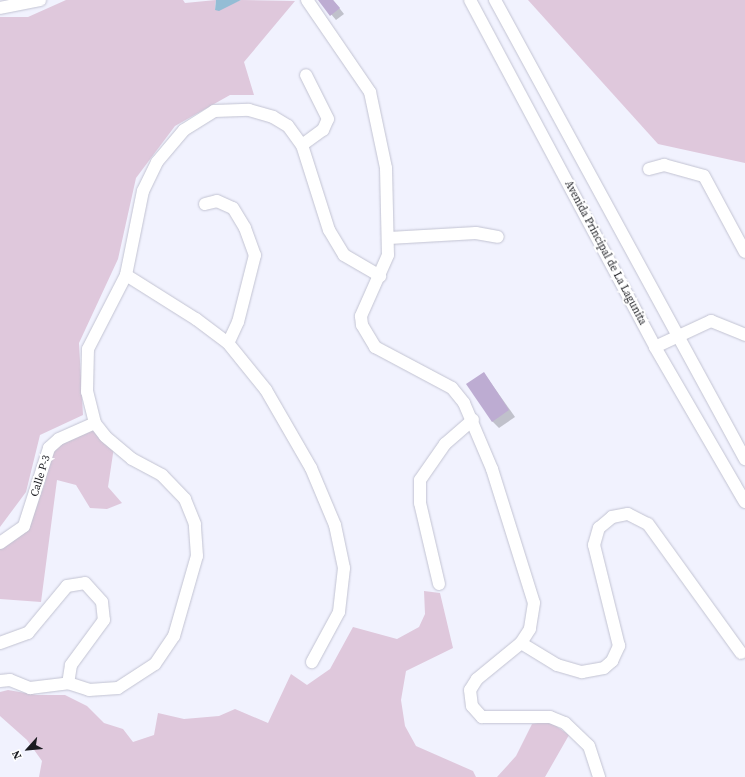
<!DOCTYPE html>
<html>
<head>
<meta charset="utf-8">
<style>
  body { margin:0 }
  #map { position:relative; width:745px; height:777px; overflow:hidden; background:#f1f2fe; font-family:"Source Serif 4",serif }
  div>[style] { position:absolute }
  .green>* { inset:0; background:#dfc8dc }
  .water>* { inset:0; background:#94bdd5 }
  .shadow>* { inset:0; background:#0003 }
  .building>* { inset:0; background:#bdacd2 }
  .roads { filter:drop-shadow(0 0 1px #c2c3d2) drop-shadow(0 0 1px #c2c3d2) }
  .minor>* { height:12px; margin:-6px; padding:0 6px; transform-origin:6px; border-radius:6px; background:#fff }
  span { translate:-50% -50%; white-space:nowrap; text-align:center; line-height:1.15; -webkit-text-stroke:4px #fff; paint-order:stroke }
  .street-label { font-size:11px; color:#1a1b20 }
  .north { position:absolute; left:8px; top:729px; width:40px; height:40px; -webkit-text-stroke:3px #fff; paint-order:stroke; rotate:243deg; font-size:11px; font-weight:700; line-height:16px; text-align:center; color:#1a1b20 }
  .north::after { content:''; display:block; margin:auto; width:14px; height:18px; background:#1a1b20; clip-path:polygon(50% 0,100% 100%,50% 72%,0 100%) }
</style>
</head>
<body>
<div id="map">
  <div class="green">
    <i style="clip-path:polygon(66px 0,183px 0,185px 3px,216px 0,215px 10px,241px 0,295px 1px,244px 62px,254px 95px,230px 95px,175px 126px,136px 178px,118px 259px,79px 343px,83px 415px,40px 435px,26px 492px,0 527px,0 17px,28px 17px)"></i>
    <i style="clip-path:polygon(528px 0,745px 0,745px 163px,658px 144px)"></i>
    <i style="clip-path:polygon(97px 424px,114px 447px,108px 487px,122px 503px,107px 509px,90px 508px,76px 485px,57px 480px,41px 602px,0 599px,0 544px,29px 527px,45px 483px,52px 444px)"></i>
    <i style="clip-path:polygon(424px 591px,440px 593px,453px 648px,406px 671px,401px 700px,405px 726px,416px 746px,473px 771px,476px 777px,39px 777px,42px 761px,27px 740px,0 716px,0 692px,8px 690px,37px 695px,65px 695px,87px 706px,104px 723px,123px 729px,133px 742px,154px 735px,158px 713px,184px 719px,219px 716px,235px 709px,268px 723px,291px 674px,307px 685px,330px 669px,353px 627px,397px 639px,419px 627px,425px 614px)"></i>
    <i style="clip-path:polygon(549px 721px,569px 735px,545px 777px,497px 777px,516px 756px,532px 724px)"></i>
  </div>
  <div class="water">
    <i style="clip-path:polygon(216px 0,241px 0,219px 11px,215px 10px)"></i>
  </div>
  <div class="shadow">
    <i style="clip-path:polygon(319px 0,333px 0,344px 14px,336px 20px)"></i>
    <i style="clip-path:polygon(484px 373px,515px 417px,499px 428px,492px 421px)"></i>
  </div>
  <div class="building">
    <i style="clip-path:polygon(318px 0,333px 0,340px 8px,330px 16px)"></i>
    <i style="clip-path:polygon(484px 372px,509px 410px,492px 422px,466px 384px)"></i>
  </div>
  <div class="roads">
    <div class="minor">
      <i style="left:307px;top:0;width:112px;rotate:55.6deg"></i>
      <i style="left:370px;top:92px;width:78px;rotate:78.1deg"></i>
      <i style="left:386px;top:168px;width:87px;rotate:88.7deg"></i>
      <i style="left:388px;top:255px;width:67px;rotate:113.9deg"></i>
      <i style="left:361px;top:316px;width:9px;rotate:84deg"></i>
      <i style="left:362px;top:325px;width:26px;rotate:59deg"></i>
      <i style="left:375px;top:347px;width:87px;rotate:28deg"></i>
      <i style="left:452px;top:388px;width:19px;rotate:51deg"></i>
      <i style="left:464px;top:403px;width:72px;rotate:67deg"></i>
      <i style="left:492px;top:469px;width:140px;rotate:72.6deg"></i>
      <i style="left:534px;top:603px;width:26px;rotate:99deg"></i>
      <i style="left:530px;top:629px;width:17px;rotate:123deg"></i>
      <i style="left:521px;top:643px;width:57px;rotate:140.7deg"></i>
      <i style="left:477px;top:679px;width:13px;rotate:122deg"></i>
      <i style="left:470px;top:690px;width:16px;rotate:83deg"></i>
      <i style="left:472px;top:706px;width:15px;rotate:48deg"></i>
      <i style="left:482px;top:717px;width:68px"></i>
      <i style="left:550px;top:717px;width:16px;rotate:22deg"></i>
      <i style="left:565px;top:723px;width:33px;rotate:44deg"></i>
      <i style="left:589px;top:746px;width:33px;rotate:72deg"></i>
      <i style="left:470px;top:0;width:393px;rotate:61.9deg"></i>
      <i style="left:655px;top:347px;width:179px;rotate:59.9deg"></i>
      <i style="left:495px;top:0;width:523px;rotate:61.42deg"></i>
      <i style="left:0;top:8px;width:41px;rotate:-11.3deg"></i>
      <i style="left:302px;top:145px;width:26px;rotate:-36deg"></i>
      <i style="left:323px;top:130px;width:12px;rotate:-66deg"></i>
      <i style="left:328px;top:119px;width:49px;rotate:-116.6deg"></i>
      <i style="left:649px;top:169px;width:16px;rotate:-15deg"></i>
      <i style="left:664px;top:165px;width:41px;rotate:15.4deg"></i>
      <i style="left:704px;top:176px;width:86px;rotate:61.7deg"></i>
      <i style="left:205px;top:204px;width:12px;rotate:-14deg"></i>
      <i style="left:217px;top:201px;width:17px;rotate:24deg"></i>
      <i style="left:233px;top:208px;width:23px;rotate:59deg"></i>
      <i style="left:245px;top:228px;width:29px;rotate:70deg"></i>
      <i style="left:255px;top:255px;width:69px;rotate:104.2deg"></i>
      <i style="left:238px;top:322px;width:23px;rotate:115deg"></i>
      <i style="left:389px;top:238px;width:87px;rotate:-3.3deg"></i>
      <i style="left:476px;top:233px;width:22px;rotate:10deg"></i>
      <i style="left:126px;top:275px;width:83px;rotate:32.2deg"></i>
      <i style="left:196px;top:319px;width:40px;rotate:37deg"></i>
      <i style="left:228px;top:343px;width:60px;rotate:51deg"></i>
      <i style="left:266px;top:390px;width:90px;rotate:60deg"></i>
      <i style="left:311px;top:468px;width:62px;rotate:67.2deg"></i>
      <i style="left:335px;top:525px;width:44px;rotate:78.2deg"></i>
      <i style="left:344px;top:568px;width:44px;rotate:96.5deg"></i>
      <i style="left:339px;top:612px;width:57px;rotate:118.4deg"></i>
      <i style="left:655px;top:347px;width:62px;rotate:-24.9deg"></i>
      <i style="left:711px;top:321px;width:37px;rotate:22deg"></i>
      <i style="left:0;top:543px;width:29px;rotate:-35deg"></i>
      <i style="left:24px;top:526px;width:82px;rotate:-72.2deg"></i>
      <i style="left:49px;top:448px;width:13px;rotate:-42deg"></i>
      <i style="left:59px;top:439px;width:39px;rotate:-24deg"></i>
      <i style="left:439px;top:584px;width:83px;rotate:-103.2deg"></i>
      <i style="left:420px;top:503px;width:23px;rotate:-90deg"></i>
      <i style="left:420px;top:480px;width:44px;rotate:-55.2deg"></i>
      <i style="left:445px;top:444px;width:37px;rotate:-41deg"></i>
      <i style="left:0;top:643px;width:30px;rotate:-20deg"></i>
      <i style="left:28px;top:633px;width:61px;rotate:-50.3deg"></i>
      <i style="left:67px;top:586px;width:18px;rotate:-9deg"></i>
      <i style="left:85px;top:583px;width:25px;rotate:48deg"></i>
      <i style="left:102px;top:602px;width:18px;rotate:84deg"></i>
      <i style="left:104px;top:620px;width:56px;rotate:126.3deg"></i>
      <i style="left:71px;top:665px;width:18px;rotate:99deg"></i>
      <i style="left:521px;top:643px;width:42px;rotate:31.4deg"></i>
      <i style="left:557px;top:665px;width:26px;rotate:16deg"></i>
      <i style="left:582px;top:672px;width:22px;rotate:-10deg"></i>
      <i style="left:604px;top:668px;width:11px;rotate:-41deg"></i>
      <i style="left:612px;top:661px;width:17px;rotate:-65deg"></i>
      <i style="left:619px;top:646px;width:104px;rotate:-103.9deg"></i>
      <i style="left:594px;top:545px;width:18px;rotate:-74deg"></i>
      <i style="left:599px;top:528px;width:17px;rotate:-40deg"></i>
      <i style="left:612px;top:517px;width:16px;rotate:-11deg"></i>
      <i style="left:628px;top:514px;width:22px;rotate:27deg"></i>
      <i style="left:648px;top:524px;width:159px;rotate:54.2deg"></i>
      <i style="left:0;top:681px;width:10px;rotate:-6deg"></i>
      <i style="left:10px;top:680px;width:22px;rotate:22deg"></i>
      <i style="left:30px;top:688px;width:38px;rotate:-7deg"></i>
      <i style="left:68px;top:683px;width:22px;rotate:18deg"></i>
      <i style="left:89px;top:690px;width:29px;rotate:-4deg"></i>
      <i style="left:118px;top:688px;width:44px;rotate:-33deg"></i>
      <i style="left:155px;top:664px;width:34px;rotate:-56deg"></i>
      <i style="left:174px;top:636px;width:83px;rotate:-74deg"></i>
      <i style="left:197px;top:556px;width:32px;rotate:-94deg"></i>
      <i style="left:195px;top:524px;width:27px;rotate:-112deg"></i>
      <i style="left:185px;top:499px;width:33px;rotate:-134deg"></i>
      <i style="left:162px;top:475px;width:34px;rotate:-152deg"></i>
      <i style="left:132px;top:459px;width:35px;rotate:-140deg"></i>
      <i style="left:105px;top:436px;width:16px;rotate:-128deg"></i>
      <i style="left:95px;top:423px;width:32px;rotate:-104deg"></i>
      <i style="left:87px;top:392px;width:43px;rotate:-88.7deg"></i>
      <i style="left:88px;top:349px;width:83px;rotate:-62.8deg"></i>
      <i style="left:126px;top:275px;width:86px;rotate:-78.6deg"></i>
      <i style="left:143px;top:191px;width:32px;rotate:-64deg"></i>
      <i style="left:157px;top:162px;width:42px;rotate:-49.8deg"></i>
      <i style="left:184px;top:130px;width:36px;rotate:-32deg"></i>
      <i style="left:214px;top:111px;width:35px;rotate:-2deg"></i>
      <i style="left:249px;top:110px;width:25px;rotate:16deg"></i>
      <i style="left:273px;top:117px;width:17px;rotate:31deg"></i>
      <i style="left:288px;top:126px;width:24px;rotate:54deg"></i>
      <i style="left:302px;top:145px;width:89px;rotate:72.4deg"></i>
      <i style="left:329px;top:230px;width:29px;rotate:59deg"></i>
      <i style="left:344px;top:255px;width:42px;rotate:30.3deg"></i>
    </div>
  </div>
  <div class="street-label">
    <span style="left:605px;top:253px;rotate:62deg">Avenida Principal de La Lagunita</span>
    <span style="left:41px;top:476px;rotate:-73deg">Calle P-3</span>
  </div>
  <div class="north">N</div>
</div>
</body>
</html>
